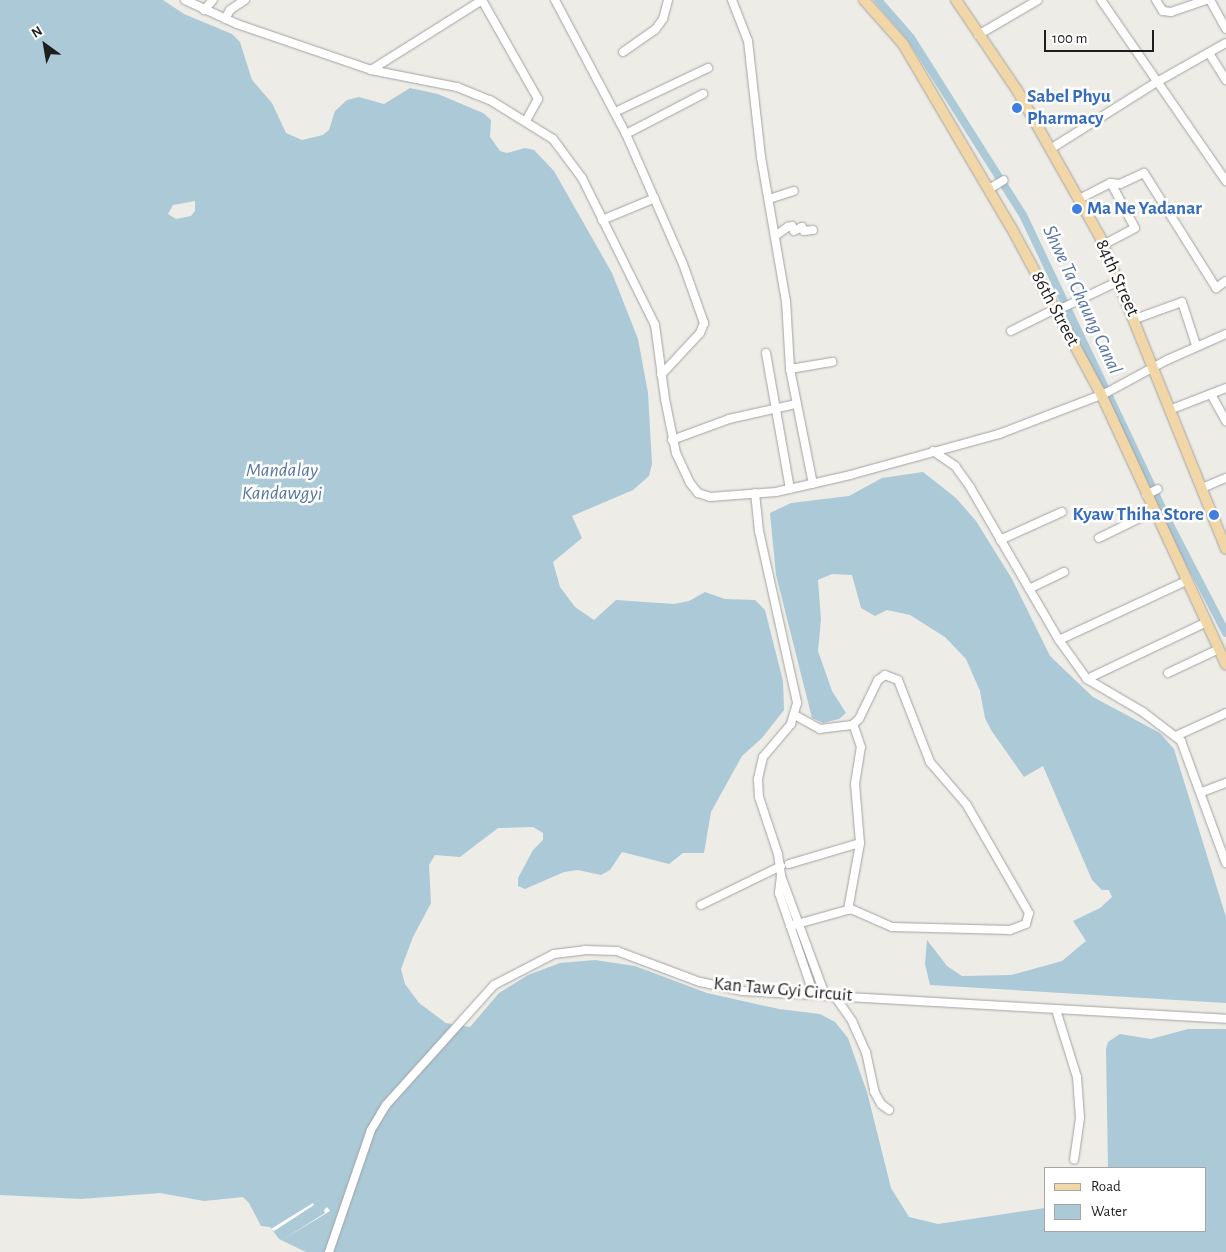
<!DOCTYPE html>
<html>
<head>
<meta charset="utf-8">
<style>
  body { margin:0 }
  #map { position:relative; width:1226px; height:1252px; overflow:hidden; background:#eeece6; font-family:"Alegreya Sans",sans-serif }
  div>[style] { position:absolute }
  .water>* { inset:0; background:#abc9d7 }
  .pier>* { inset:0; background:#fff }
  .canal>* { height:8px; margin:-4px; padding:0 4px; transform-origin:4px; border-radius:4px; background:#abc9d7 }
  .roads { filter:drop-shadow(0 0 1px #a2a2a2) drop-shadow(0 0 1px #a2a2a2) }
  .minor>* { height:8px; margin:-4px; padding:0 4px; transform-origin:4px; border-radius:4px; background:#fff }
  .major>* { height:10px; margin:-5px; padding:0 5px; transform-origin:5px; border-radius:5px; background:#f1d7a7 }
  .dots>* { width:14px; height:14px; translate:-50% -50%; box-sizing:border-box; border:2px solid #fff; border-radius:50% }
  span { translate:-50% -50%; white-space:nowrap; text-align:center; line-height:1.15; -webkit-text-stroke:5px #fff; paint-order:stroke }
  .shop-label { font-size:19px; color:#366cbe; font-weight:700 }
  .left { translate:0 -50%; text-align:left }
  .right { translate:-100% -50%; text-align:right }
  .street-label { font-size:19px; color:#1e1e1e }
  .water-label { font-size:20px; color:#5676a3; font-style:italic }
  .legend { position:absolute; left:1044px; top:1167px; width:162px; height:65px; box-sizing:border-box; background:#fff; border:1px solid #a5a5a5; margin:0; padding:6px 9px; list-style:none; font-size:15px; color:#1e1e1e }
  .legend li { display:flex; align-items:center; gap:10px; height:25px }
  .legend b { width:25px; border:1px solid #a5a5a5 }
  .north { position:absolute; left:20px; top:20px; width:50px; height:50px; -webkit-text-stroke:4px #fff; paint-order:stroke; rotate:328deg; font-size:14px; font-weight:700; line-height:20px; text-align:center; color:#1e1e1e }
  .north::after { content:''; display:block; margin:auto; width:18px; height:22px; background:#1e1e1e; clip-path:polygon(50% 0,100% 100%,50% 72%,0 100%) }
  .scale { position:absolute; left:1044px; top:30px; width:110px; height:22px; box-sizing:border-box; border:2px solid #1e1e1e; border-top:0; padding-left:6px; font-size:15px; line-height:18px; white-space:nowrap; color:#1e1e1e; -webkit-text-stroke:4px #fff; paint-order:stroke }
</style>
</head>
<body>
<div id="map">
  <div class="water">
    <i style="clip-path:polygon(evenodd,0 0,163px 0,184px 14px,232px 34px,240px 42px,252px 80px,272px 103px,286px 133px,302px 140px,323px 135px,329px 130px,335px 111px,347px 100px,359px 97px,384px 104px,410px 88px,438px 94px,483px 113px,491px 120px,490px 137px,500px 151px,507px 153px,525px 148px,534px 150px,554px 171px,612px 273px,638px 339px,648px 393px,652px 464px,649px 476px,633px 490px,572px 516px,582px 538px,553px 562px,560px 587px,575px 607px,594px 620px,616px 600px,674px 604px,689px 601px,705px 592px,725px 599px,755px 600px,765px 610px,783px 681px,784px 710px,762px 738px,742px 756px,711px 812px,704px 853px,683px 853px,669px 864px,622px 852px,610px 870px,601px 875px,578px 870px,564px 872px,525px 889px,518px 886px,518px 878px,533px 850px,543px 840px,543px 833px,533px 827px,498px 828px,460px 857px,435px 855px,429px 865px,431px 903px,413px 937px,401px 969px,405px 984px,419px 1003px,446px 1023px,470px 1027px,499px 993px,528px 975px,560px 963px,595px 960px,635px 966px,707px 993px,779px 1009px,820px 1014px,835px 1022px,848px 1038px,867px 1092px,891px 1188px,909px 1217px,938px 1224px,1045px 1208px,1045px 1231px,1205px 1231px,1205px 1168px,1108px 1168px,1106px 1049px,1108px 1042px,1120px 1034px,1151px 1039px,1188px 1029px,1226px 1029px,1226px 1252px,306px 1252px,279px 1239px,270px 1227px,261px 1226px,249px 1203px,243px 1197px,204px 1201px,160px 1193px,81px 1199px,0 1195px,0 0,195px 201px,195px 211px,191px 216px,176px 219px,168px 214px,173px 205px,195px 201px)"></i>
    <i style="clip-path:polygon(923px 472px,956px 498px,976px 521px,1012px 579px,1050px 656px,1093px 697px,1160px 733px,1174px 749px,1226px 917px,1226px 1003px,930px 985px,925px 964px,927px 940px,947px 966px,962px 976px,1011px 975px,1062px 961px,1086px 941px,1073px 921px,1100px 908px,1112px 897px,1109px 890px,1102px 890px,1092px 880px,1043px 766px,1024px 777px,991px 730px,985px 718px,980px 691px,966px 659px,945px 637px,910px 615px,887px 610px,875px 616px,861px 608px,852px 575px,832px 574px,818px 580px,821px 619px,818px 651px,832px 691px,846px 713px,839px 719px,823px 723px,812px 718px,776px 575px,770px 513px,791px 503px,849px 496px,882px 478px)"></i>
  </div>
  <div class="pier">
    <i style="clip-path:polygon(313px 1203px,314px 1205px,274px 1231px,271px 1229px)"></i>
    <i style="clip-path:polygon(327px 1207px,330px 1211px,282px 1240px,325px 1213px,324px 1210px)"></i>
  </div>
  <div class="canal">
    <i style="left:878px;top:0;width:50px;rotate:49deg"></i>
    <i style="left:911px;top:38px;width:209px;rotate:57.7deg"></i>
    <i style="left:1023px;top:215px;width:339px;rotate:64.6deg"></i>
    <i style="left:1168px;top:521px;width:126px;rotate:62.6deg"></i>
  </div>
  <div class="roads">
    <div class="minor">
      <i style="left:185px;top:0;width:57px;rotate:24.8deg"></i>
      <i style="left:237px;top:24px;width:142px;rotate:18.9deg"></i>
      <i style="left:371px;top:70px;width:88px;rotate:11.2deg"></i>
      <i style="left:457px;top:87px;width:35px;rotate:22deg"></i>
      <i style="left:490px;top:100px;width:74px;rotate:31.8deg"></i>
      <i style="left:553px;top:139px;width:49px;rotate:53.4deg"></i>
      <i style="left:582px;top:178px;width:164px;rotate:63.6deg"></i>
      <i style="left:655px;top:325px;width:75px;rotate:82.3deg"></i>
      <i style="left:665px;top:399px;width:55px;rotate:78.5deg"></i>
      <i style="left:676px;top:453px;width:33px;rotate:65deg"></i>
      <i style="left:690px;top:483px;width:13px;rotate:51deg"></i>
      <i style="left:698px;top:493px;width:13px;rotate:18deg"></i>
      <i style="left:710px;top:497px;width:66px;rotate:-4.3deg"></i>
      <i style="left:776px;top:492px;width:76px;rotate:-12.9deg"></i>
      <i style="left:850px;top:475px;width:155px;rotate:-15.4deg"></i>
      <i style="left:999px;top:434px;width:112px;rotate:-20.9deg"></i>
      <i style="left:1104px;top:394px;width:72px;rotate:-28.4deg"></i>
      <i style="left:1167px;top:360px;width:64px;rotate:-23.8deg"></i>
      <i style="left:482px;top:0;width:114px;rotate:60.5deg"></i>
      <i style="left:538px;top:99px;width:25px;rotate:119deg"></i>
      <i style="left:555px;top:0;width:152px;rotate:62.1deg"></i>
      <i style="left:626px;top:134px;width:142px;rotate:66.3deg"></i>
      <i style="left:683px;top:264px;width:63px;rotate:70.4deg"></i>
      <i style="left:704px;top:323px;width:11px;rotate:112deg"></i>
      <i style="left:700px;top:333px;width:57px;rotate:132.9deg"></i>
      <i style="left:732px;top:0;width:44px;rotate:68.7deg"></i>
      <i style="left:748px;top:41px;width:117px;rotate:83.6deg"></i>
      <i style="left:761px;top:157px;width:146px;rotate:80.2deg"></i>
      <i style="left:786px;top:301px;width:68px;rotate:86.6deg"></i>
      <i style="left:790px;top:369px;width:117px;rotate:78.7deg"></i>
      <i style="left:1101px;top:0;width:220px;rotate:55.4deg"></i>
      <i style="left:1156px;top:0;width:13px;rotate:58deg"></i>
      <i style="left:1163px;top:11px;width:8px;rotate:7deg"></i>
      <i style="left:1171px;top:12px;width:37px;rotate:-19deg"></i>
      <i style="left:1210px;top:0;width:33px;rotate:61deg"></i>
      <i style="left:204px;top:10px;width:13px;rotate:-48deg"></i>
      <i style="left:225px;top:19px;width:10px;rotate:-61deg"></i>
      <i style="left:230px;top:10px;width:18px;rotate:-34deg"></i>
      <i style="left:978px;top:35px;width:69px;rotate:-30.3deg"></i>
      <i style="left:623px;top:52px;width:39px;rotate:-35deg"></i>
      <i style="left:655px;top:30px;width:14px;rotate:-54deg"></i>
      <i style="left:663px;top:19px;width:20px;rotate:-75deg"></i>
      <i style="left:1209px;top:53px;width:32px;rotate:58deg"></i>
      <i style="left:371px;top:70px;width:131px;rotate:-32.2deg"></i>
      <i style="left:615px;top:112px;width:103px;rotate:-25.3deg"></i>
      <i style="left:626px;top:134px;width:87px;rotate:-27.5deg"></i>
      <i style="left:1052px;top:148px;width:124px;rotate:-32.2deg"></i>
      <i style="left:1157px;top:82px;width:79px;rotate:-29.5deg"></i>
      <i style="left:989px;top:189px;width:17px;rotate:-31deg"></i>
      <i style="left:769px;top:199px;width:26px;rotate:-18deg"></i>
      <i style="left:1079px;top:199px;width:35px;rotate:-27deg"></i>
      <i style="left:1110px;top:183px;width:10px;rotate:6deg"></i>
      <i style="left:1120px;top:184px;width:26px;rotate:-25deg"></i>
      <i style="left:1144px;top:173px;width:136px;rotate:57.9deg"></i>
      <i style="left:1216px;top:288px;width:12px;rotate:-35deg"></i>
      <i style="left:602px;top:220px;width:57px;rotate:-22.5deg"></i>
      <i style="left:775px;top:236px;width:16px;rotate:-35deg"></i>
      <i style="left:788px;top:227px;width:4px;rotate:-14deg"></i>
      <i style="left:792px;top:226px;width:5px;rotate:68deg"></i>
      <i style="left:794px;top:231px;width:9px;rotate:-27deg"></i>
      <i style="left:802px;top:227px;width:4px;rotate:63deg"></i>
      <i style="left:804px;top:231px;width:9px;rotate:-6deg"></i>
      <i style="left:1103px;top:245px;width:36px;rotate:-28deg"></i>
      <i style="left:1135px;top:228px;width:51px;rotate:-118.1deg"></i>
      <i style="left:1056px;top:311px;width:70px;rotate:-25.5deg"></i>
      <i style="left:1135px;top:319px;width:50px;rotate:-19.9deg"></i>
      <i style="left:1182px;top:302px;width:45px;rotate:72deg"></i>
      <i style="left:1011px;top:331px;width:49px;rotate:-26.6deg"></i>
      <i style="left:766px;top:353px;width:138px;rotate:80deg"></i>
      <i style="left:790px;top:369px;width:43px;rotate:-9.5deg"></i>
      <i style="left:1212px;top:396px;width:29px;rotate:61deg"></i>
      <i style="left:1172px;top:409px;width:58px;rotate:-21.3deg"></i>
      <i style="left:672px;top:440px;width:61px;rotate:-20.2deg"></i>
      <i style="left:729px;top:419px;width:69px;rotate:-12.6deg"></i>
      <i style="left:933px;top:451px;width:27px;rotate:34deg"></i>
      <i style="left:955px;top:466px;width:26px;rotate:54deg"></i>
      <i style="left:970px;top:487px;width:177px;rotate:59.8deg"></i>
      <i style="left:1059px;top:640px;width:48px;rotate:54.3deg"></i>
      <i style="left:1087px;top:679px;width:65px;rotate:30.5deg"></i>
      <i style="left:1143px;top:712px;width:48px;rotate:37.3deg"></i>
      <i style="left:1181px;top:741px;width:130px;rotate:69.8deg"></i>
      <i style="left:1202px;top:488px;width:26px;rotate:-23deg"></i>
      <i style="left:755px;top:493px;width:38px;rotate:84deg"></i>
      <i style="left:759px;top:531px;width:176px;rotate:77.5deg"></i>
      <i style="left:797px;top:703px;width:22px;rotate:106deg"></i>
      <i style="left:791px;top:724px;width:43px;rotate:130.3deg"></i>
      <i style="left:763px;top:757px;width:23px;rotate:103deg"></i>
      <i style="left:758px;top:779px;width:18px;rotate:87deg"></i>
      <i style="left:759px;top:797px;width:60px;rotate:71.6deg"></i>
      <i style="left:778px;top:854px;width:22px;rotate:82deg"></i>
      <i style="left:781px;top:876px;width:127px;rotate:69.7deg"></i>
      <i style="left:1146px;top:495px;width:13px;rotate:-27deg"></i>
      <i style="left:1099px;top:538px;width:61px;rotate:-26.1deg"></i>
      <i style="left:1000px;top:540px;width:68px;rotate:-24.3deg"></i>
      <i style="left:1029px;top:589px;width:39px;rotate:-26deg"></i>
      <i style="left:1059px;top:640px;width:140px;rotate:-24.9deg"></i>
      <i style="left:1168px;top:673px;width:56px;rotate:-25.2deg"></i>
      <i style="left:1087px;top:679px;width:133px;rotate:-25.4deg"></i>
      <i style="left:1176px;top:736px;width:55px;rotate:-24.7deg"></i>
      <i style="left:1202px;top:792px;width:26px;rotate:-21deg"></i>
      <i style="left:789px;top:864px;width:74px;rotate:-16.5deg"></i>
      <i style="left:781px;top:876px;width:17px;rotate:97deg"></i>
      <i style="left:779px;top:893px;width:108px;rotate:71.1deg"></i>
      <i style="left:701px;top:905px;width:89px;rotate:-26deg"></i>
      <i style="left:848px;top:910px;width:68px;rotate:-79.8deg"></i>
      <i style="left:860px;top:843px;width:59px;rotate:-94.8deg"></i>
      <i style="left:855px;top:784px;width:37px;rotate:-81deg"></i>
      <i style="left:861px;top:747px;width:24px;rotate:-109deg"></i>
      <i style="left:790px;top:926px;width:63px;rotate:-15.6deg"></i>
      <i style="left:851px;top:909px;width:45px;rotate:23.7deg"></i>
      <i style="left:892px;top:927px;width:118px;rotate:1.5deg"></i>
      <i style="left:1010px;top:930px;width:17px;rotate:-21deg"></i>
      <i style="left:1026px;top:924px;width:11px;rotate:-75deg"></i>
      <i style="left:1029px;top:913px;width:125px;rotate:-119.9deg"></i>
      <i style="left:967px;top:805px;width:57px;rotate:-130.7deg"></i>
      <i style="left:930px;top:762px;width:88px;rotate:-111.3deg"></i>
      <i style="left:898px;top:680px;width:14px;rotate:-159deg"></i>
      <i style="left:885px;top:675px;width:9px;rotate:144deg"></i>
      <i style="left:878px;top:680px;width:43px;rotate:116deg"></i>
      <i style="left:859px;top:719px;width:9px;rotate:139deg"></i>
      <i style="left:852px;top:725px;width:32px;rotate:173deg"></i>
      <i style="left:820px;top:729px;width:29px;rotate:-151deg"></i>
      <i style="left:834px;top:995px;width:32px;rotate:55deg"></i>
      <i style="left:852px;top:1021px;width:34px;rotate:66deg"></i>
      <i style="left:866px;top:1052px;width:40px;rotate:78deg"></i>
      <i style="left:874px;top:1091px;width:15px;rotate:62deg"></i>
      <i style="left:881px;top:1104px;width:10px;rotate:37deg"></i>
      <i style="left:1056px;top:1010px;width:70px;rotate:72.6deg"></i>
      <i style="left:1077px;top:1077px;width:41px;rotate:85.8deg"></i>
      <i style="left:1080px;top:1118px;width:42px;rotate:98.1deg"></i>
      <i style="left:329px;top:1252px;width:129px;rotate:-71deg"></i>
      <i style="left:371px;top:1130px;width:29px;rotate:-59deg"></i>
      <i style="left:386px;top:1105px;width:161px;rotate:-48deg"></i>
      <i style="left:494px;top:985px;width:68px;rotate:-27.3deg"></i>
      <i style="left:554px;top:954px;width:31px;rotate:-7deg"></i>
      <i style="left:585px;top:950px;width:32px;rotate:2deg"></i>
      <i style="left:617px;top:951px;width:89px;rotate:20.5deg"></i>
      <i style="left:700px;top:982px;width:44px;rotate:11.8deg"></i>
      <i style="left:743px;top:991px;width:484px;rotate:3.3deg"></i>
    </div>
    <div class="major">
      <i style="left:864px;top:0;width:59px;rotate:48.4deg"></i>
      <i style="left:903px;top:44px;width:212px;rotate:59.5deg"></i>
      <i style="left:1011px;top:227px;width:190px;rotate:61.7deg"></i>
      <i style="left:1101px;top:394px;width:298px;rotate:65.2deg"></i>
      <i style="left:956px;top:0;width:109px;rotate:55.9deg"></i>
      <i style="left:1017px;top:90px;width:169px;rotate:60.5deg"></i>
      <i style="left:1100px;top:237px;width:336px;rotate:68deg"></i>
    </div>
  </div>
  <div class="dots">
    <i style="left:1017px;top:108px;background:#3f7fe0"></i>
    <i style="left:1077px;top:209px;background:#3f7fe0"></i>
    <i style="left:1214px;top:515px;background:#3f7fe0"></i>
  </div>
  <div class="shop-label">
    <span class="left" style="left:1027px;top:108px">Sabel Phyu<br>Pharmacy</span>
    <span class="left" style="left:1087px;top:209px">Ma Ne Yadanar</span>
    <span class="right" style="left:1204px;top:515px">Kyaw Thiha Store</span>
  </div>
  <div class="street-label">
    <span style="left:1117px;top:278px;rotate:66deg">84th Street</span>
    <span style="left:1055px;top:309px;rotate:62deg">86th Street</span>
    <span style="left:783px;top:990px;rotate:5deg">Kan Taw Gyi Circuit</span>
  </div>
  <div class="water-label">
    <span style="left:1082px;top:300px;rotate:65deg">Shwe Ta Chaung Canal</span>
    <span style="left:282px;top:482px">Mandalay<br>Kandawgyi</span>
  </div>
  <ul class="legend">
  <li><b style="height:6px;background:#f1d7a7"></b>Road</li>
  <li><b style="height:14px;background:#abc9d7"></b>Water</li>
  </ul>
  <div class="north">N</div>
  <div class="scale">100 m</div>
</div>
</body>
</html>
